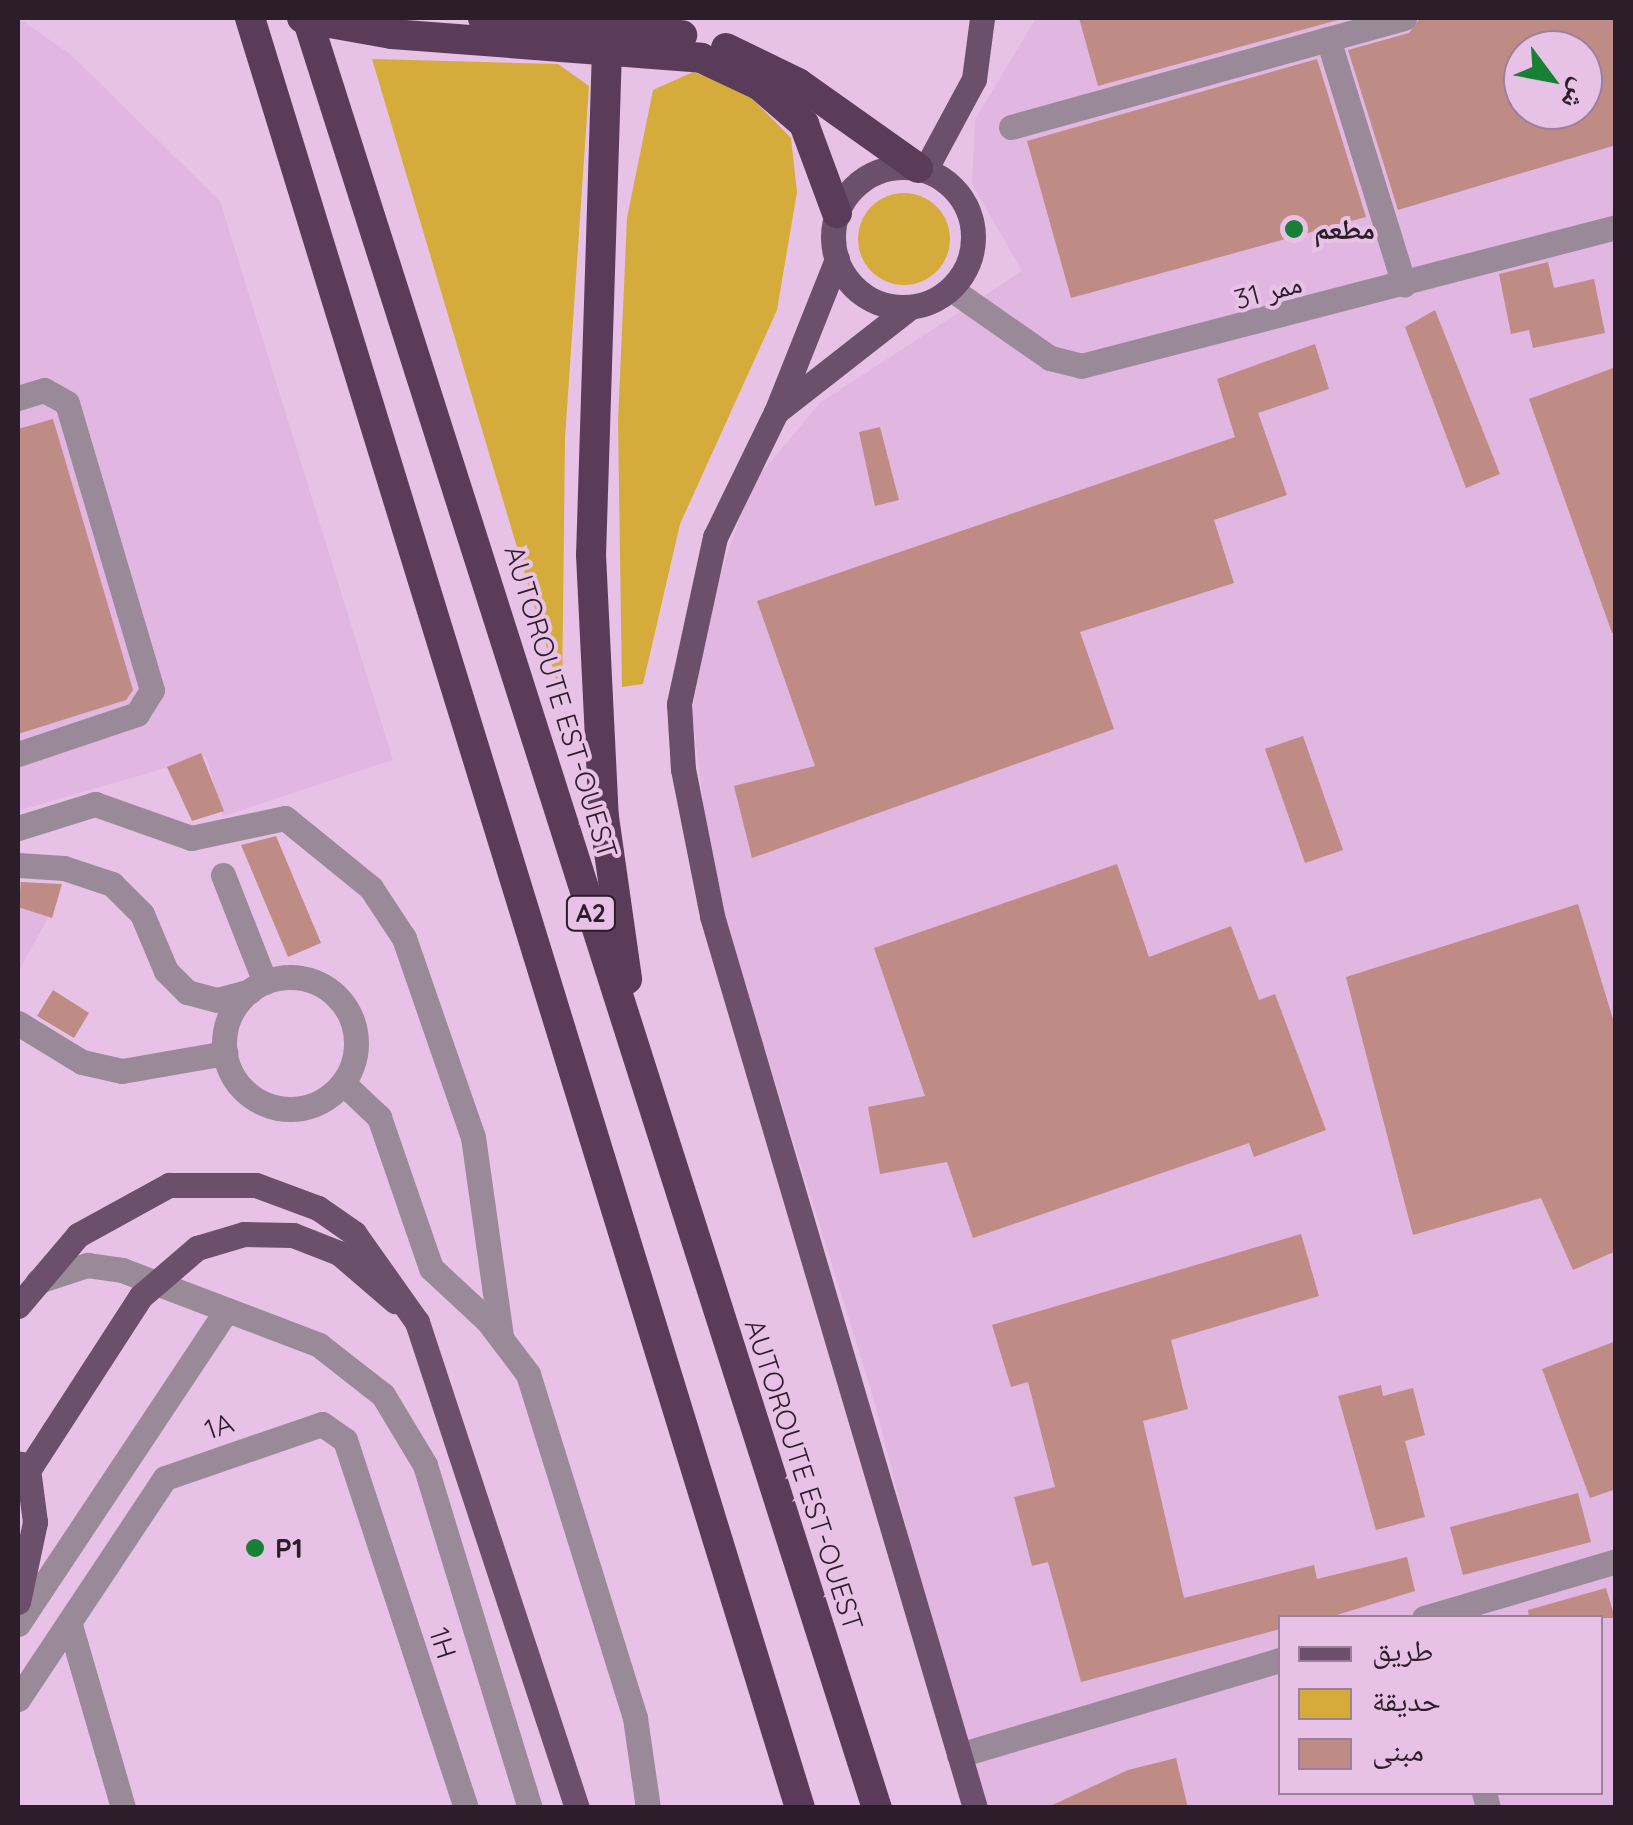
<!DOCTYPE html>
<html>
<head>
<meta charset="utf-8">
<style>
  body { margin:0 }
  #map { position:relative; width:1633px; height:1825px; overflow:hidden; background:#e8c2e6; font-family:Quicksand,"Noto Naskh Arabic",sans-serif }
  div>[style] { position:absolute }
  .built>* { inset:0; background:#e1b6e0 }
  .green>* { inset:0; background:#d5ab3b }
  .round { border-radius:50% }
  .building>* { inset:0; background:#bf8c85 }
  .minor>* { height:25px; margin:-12.5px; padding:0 12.5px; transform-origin:12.5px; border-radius:12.5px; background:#9a8a99 }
  .minor>.ring { margin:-12.5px; padding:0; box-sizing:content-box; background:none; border:25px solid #9a8a99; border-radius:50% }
  .major>* { height:25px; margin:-12.5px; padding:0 12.5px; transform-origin:12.5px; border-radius:12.5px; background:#6c506b }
  .major>.ring { margin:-12.5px; padding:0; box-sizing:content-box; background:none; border:25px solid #6c506b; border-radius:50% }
  .highway>* { height:30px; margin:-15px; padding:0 15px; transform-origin:15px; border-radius:15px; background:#5b3b5a }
  .dots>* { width:28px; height:28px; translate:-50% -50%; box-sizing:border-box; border:5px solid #e8c2e6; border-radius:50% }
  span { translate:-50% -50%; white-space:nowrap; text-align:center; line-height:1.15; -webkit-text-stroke:8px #e8c2e6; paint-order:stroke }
  .shield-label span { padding:2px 8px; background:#e8c2e6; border:2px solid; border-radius:8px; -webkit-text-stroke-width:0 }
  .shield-label { font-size:25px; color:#2b1d2a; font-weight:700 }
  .poi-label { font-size:28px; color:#2b1d2a; font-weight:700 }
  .left { translate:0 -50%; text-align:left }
  .street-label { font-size:28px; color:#2b1d2a }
  .frame { position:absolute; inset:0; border:20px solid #2b1d2a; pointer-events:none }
  .legend { position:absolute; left:1278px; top:1615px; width:325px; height:180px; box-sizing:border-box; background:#e8c2e6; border:2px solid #9c809b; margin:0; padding:12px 18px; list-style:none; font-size:30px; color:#2b1d2a }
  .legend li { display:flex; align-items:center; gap:20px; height:50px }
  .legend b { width:50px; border:2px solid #9c809b }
  .north { position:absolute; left:1503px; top:30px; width:100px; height:100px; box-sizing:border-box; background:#e8c2e6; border:2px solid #9c809b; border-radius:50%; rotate:122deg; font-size:28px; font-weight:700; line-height:40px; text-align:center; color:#2b1d2a }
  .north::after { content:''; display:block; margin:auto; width:35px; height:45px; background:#188035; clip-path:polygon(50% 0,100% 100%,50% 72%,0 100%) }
</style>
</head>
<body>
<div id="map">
  <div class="built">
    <i style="clip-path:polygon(18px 18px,70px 54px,220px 201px,393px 760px,223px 816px,206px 756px,18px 811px)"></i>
    <i style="clip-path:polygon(evenodd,1036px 18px,1615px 18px,1615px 1807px,977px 1807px,873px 1396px,713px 883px,692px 711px,716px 587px,751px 485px,820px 403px,1022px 271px,972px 184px,975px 120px,1036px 18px,1523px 50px,1583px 50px,1583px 110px,1523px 110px,1523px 50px,1036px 18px,1280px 1618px,1600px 1618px,1600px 1792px,1280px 1792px,1280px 1618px)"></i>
    <i style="clip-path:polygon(18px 880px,60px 896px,18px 972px)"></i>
  </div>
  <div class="green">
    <i style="clip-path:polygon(372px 59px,558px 64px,589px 86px,565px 438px,562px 699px)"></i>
    <i style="clip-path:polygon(693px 72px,743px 89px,791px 138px,797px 192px,777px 310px,680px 524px,643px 684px,622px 687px,618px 421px,627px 218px,653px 90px)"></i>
    <i class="round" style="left:858px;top:193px;width:92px;height:92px"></i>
  </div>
  <div class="building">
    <i style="clip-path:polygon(1079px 18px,1345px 18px,1098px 86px)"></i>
    <i style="clip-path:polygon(evenodd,1420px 18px,1616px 18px,1616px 145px,1398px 210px,1348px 50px,1409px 33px,1420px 18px,1523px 50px,1583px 50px,1583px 110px,1523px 110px,1523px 50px)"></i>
    <i style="clip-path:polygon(1317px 59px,1366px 217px,1071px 298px,1027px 141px)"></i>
    <i style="clip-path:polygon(1548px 262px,1554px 288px,1594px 279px,1605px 333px,1533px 348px,1529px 330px,1511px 334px,1499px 274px)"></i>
    <i style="clip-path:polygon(1435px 310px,1500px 474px,1466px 488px,1405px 327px)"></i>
    <i style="clip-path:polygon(1315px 344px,1329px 389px,1258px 413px,1287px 495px,1214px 520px,1234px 583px,1080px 632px,1114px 729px,752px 858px,734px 786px,815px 766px,757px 601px,1235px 437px,1217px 379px)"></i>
    <i style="clip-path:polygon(1616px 367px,1616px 632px,1612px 633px,1529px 399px)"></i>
    <i style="clip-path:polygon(53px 419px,133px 690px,126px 700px,18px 734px,18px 429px)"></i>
    <i style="clip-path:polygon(880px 427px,899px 500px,875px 506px,859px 432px)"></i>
    <i style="clip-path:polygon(1303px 736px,1343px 850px,1305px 863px,1265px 749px)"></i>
    <i style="clip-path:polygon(201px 753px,224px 811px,192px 821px,167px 767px)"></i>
    <i style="clip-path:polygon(276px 836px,321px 943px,288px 957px,241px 845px)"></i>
    <i style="clip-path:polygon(1117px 864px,1149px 957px,1231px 926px,1259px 1000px,1275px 994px,1326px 1130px,1254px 1157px,1249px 1143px,973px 1238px,947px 1162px,880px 1174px,868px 1107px,925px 1096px,874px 948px)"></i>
    <i style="clip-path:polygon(21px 882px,62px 884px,52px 918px,18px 907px)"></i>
    <i style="clip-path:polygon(1578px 904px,1616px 1029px,1616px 1251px,1573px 1270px,1541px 1198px,1413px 1235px,1346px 977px)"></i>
    <i style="clip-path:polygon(53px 990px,89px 1013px,74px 1038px,37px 1016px)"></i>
    <i style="clip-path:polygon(1301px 1234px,1319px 1296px,1171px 1340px,1188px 1409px,1143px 1421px,1184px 1598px,1314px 1565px,1317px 1579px,1407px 1557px,1415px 1591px,1327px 1618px,1280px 1618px,1280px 1629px,1081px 1682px,1048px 1562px,1032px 1566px,1014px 1497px,1055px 1487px,1028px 1382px,1011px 1387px,992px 1325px)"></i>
    <i style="clip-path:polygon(1616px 1341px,1616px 1489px,1590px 1498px,1542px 1369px)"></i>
    <i style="clip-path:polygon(1381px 1385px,1383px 1396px,1413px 1388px,1425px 1435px,1405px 1441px,1425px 1517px,1376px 1530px,1338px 1396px)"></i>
    <i style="clip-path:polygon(1578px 1493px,1591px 1542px,1463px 1575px,1450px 1527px)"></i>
    <i style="clip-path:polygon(1606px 1588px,1615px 1618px,1529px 1618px,1528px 1610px)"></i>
    <i style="clip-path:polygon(1176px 1758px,1188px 1808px,1046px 1808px,1128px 1770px)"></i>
  </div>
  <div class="minor">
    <i style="left:1328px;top:39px;width:257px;rotate:72.8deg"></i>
    <i style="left:1011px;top:127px;width:408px;rotate:-15.5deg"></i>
    <i style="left:951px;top:289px;width:121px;rotate:34.9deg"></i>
    <i style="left:1050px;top:358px;width:32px;rotate:14deg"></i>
    <i style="left:1081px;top:366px;width:553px;rotate:-14.56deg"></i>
    <i style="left:18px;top:398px;width:27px;rotate:-17deg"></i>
    <i style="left:44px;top:390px;width:26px;rotate:29deg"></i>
    <i style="left:67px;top:403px;width:299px;rotate:73.5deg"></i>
    <i style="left:152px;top:690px;width:28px;rotate:122deg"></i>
    <i style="left:137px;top:714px;width:126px;rotate:161.4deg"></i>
    <i style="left:18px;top:828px;width:81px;rotate:-17.3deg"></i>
    <i style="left:95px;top:804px;width:102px;rotate:19.5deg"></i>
    <i style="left:191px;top:838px;width:96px;rotate:-12deg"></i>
    <i style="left:285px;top:818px;width:111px;rotate:39.1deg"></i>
    <i style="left:371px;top:888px;width:60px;rotate:56.6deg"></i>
    <i style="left:404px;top:938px;width:211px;rotate:70.9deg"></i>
    <i style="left:473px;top:1137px;width:201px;rotate:82deg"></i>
    <i style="left:18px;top:865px;width:46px;rotate:3.7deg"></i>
    <i style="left:64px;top:868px;width:51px;rotate:18.4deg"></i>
    <i style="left:112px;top:884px;width:42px;rotate:45deg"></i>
    <i style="left:142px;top:914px;width:62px;rotate:67.2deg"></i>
    <i style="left:166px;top:971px;width:30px;rotate:45deg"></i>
    <i style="left:187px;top:992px;width:31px;rotate:15deg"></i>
    <i style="left:217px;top:1000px;width:34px;rotate:-15deg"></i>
    <i style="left:223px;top:875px;width:115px;rotate:68.6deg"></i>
    <i class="ring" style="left:224px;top:977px;width:107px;height:107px"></i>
    <i style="left:18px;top:1023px;width:75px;rotate:31.4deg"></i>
    <i style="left:82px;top:1062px;width:41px;rotate:12.7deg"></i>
    <i style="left:122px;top:1071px;width:105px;rotate:-9.9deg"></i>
    <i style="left:343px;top:1083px;width:50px;rotate:43.4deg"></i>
    <i style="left:379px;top:1117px;width:160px;rotate:71deg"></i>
    <i style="left:431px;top:1268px;width:76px;rotate:42.9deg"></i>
    <i style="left:487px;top:1320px;width:68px;rotate:52.8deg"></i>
    <i style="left:528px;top:1374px;width:360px;rotate:72.7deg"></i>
    <i style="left:635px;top:1718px;width:91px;rotate:81.8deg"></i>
    <i style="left:38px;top:1281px;width:52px;rotate:-18.1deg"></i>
    <i style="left:87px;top:1265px;width:35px;rotate:8deg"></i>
    <i style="left:122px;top:1270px;width:211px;rotate:20.8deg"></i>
    <i style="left:319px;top:1345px;width:81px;rotate:38deg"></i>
    <i style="left:383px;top:1395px;width:82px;rotate:59deg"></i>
    <i style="left:425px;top:1465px;width:359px;rotate:73deg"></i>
    <i style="left:1424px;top:1618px;width:200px;rotate:-16.5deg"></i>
    <i style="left:18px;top:1624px;width:377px;rotate:-56.4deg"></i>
    <i style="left:70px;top:1625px;width:191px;rotate:73.8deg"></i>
    <i style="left:18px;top:1699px;width:265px;rotate:-56.4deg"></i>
    <i style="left:165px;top:1478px;width:166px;rotate:-19deg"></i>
    <i style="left:322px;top:1424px;width:28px;rotate:35deg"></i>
    <i style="left:345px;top:1440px;width:387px;rotate:71.8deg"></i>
    <i style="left:959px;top:1755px;width:335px;rotate:-16.5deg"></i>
    <i style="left:1484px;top:1792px;width:16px;rotate:76deg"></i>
  </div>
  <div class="major">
    <i class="ring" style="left:833px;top:167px;width:115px;height:115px"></i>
    <i style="left:925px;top:170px;width:103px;rotate:-61.7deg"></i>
    <i style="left:974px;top:79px;width:62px;rotate:-82.5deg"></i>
    <i style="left:837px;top:259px;width:165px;rotate:111.7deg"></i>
    <i style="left:776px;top:412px;width:139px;rotate:116deg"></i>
    <i style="left:715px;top:537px;width:171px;rotate:102.2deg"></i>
    <i style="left:679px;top:704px;width:65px;rotate:86.5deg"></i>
    <i style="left:683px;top:769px;width:150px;rotate:78.8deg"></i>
    <i style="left:712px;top:916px;width:930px;rotate:73.57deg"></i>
    <i style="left:776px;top:412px;width:169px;rotate:-38deg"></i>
    <i style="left:18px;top:1306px;width:93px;rotate:-49.8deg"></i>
    <i style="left:78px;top:1235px;width:104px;rotate:-28.8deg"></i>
    <i style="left:169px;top:1185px;width:87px"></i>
    <i style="left:256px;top:1185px;width:66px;rotate:20.4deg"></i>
    <i style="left:318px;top:1208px;width:44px;rotate:34.8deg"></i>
    <i style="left:354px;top:1233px;width:109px;rotate:54.7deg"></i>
    <i style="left:417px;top:1322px;width:512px;rotate:71.78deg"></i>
    <i style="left:18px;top:1486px;width:226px;rotate:-57.1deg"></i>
    <i style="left:141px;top:1296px;width:74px;rotate:-40.6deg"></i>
    <i style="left:197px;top:1248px;width:49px;rotate:-16.6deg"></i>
    <i style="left:244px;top:1234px;width:49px;rotate:1.2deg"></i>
    <i style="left:293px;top:1235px;width:49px;rotate:21.4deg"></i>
    <i style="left:339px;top:1253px;width:74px;rotate:40.6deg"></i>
    <i style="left:18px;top:1602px;width:82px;rotate:-78deg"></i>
    <i style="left:35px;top:1522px;width:53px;rotate:-97.5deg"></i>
    <i style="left:28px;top:1469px;width:9px;rotate:-144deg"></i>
  </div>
  <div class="highway">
    <i style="left:250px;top:18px;width:1873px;rotate:72.92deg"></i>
    <i style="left:302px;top:18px;width:91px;rotate:10.1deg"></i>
    <i style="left:392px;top:34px;width:310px;rotate:4.4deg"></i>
    <i style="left:701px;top:58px;width:64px;rotate:25deg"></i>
    <i style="left:759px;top:85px;width:60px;rotate:40.9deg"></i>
    <i style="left:804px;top:124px;width:95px;rotate:69.7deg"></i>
    <i style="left:307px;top:18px;width:1879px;rotate:72.34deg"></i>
    <i style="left:483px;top:18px;width:200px;rotate:4.9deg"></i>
    <i style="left:608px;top:18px;width:537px;rotate:91.81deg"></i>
    <i style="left:591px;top:555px;width:262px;rotate:87.2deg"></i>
    <i style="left:604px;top:817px;width:164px;rotate:81.9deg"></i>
    <i style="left:726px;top:48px;width:80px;rotate:25.9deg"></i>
    <i style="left:798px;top:83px;width:147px;rotate:35.3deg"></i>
  </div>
  <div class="dots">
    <i style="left:1294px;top:229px;background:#188035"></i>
    <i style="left:255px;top:1548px;background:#188035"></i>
  </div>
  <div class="shield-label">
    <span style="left:591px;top:913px">A2</span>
  </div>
  <div class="poi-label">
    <span class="left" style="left:1314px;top:229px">مطعم</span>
    <span class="left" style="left:275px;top:1548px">P1</span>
  </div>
  <div class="street-label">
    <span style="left:1268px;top:291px;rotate:-15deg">ممر 31</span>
    <span style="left:561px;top:702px;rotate:73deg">AUTOROUTE EST-OUEST</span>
    <span style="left:219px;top:1426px;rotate:-19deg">1A</span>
    <span style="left:804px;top:1475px;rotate:72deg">AUTOROUTE EST-OUEST</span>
    <span style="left:443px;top:1643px;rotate:72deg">1H</span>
  </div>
  <div class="frame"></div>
  <ul class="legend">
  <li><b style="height:12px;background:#6c506b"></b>طريق</li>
  <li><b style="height:28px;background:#d5ab3b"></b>حديقة</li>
  <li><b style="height:28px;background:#bf8c85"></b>مبنى</li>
  </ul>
  <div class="north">ش</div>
</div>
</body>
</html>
